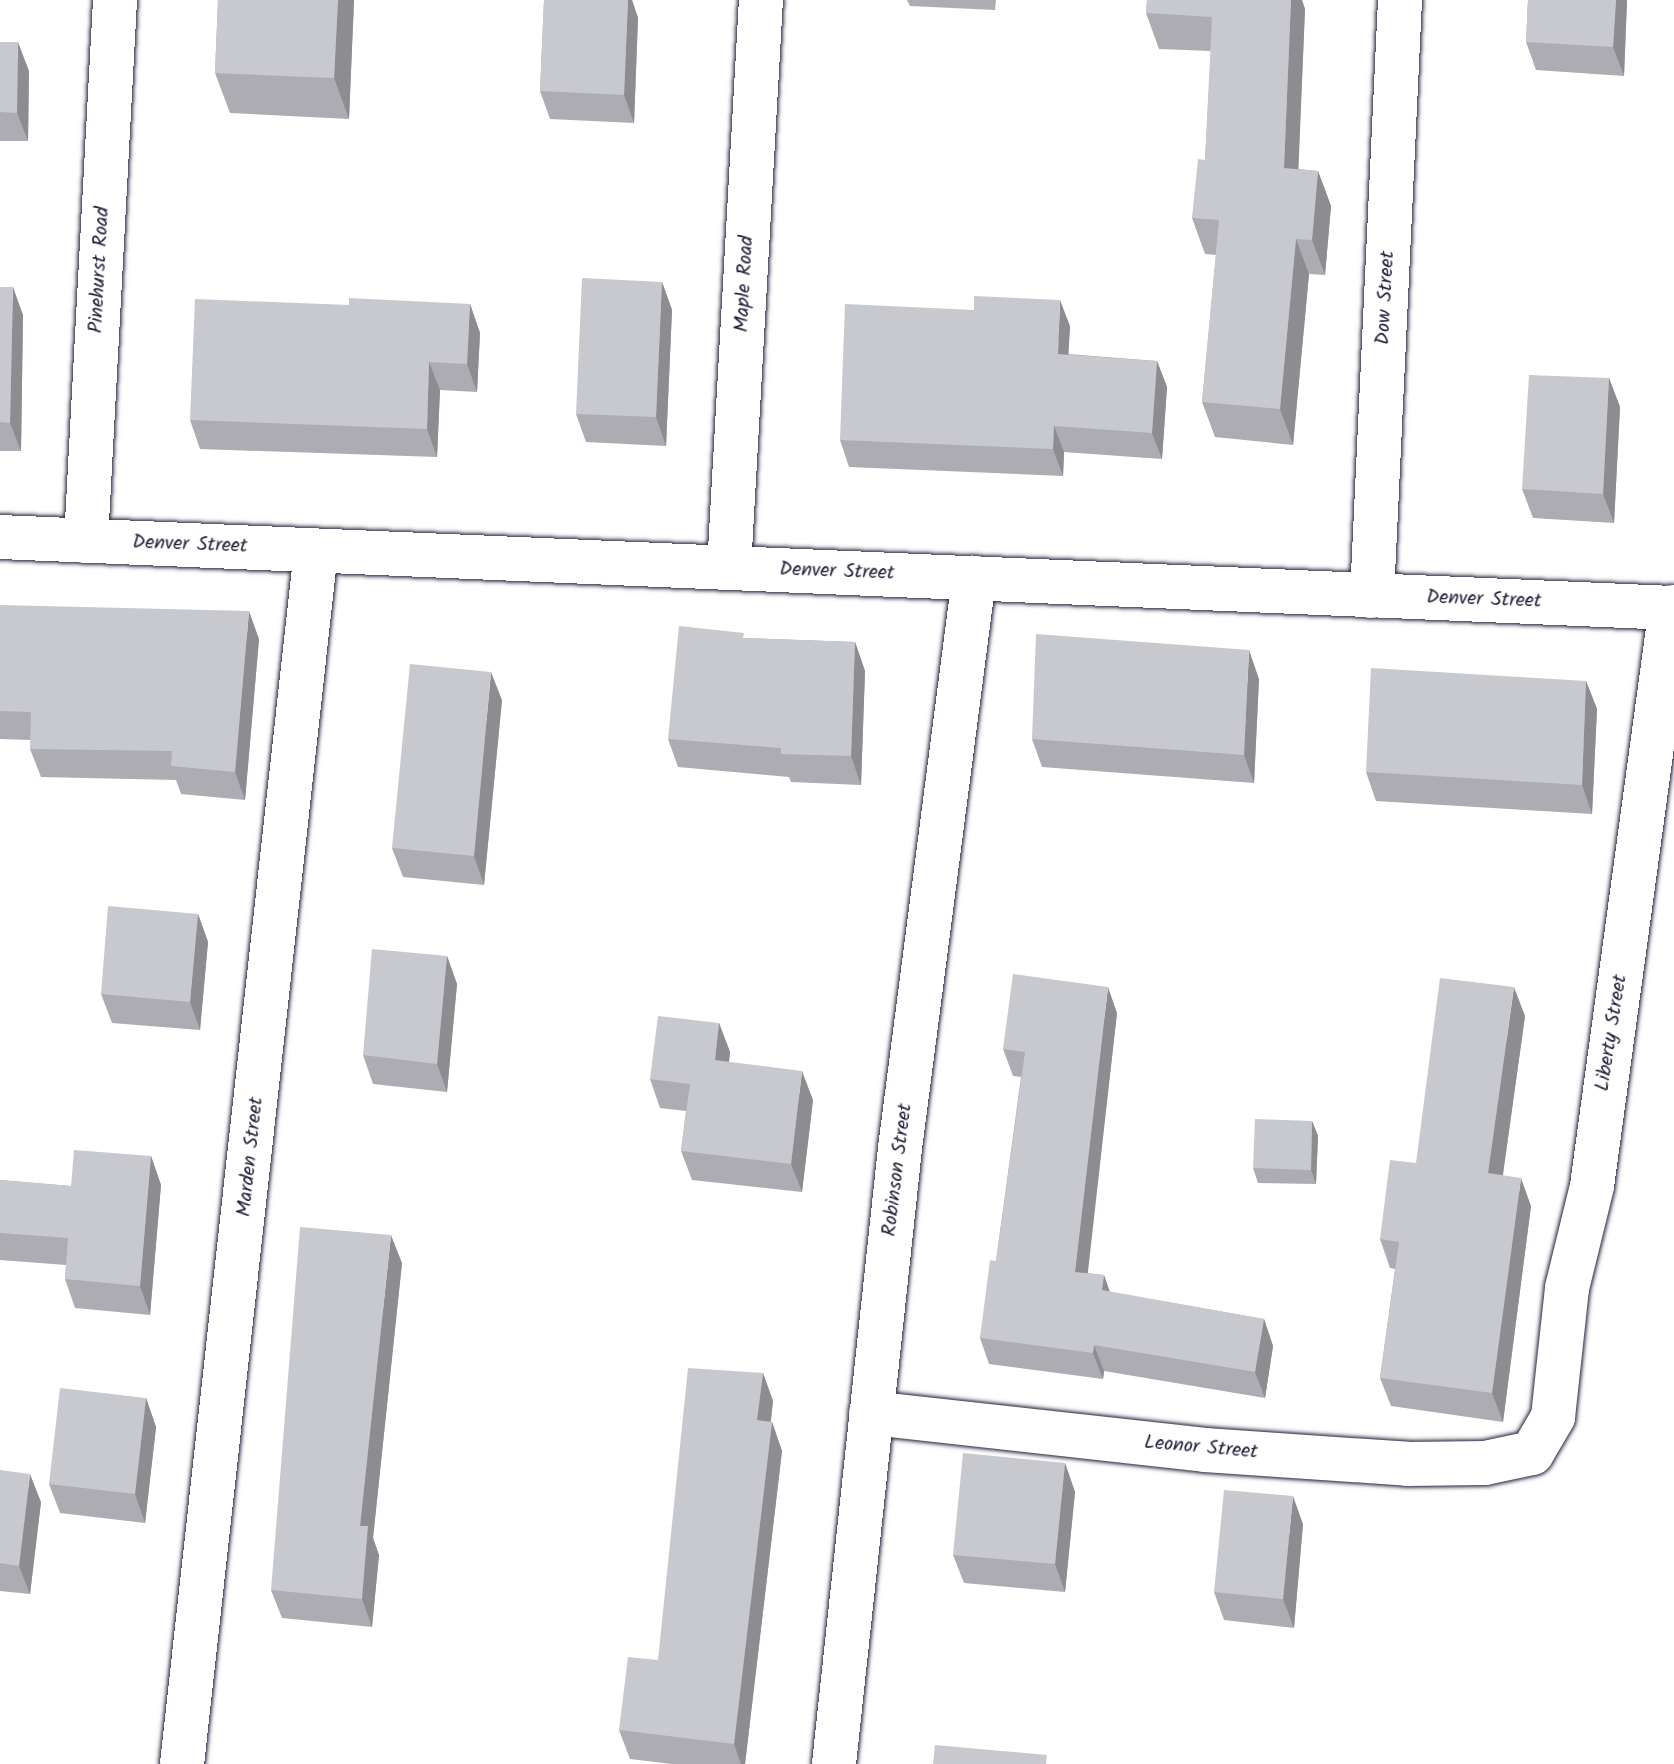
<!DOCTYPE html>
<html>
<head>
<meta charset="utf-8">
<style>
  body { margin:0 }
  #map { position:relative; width:1674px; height:1764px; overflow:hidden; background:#fff; font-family:Kalam,sans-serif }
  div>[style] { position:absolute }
  .roads { filter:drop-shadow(0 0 2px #22223b) drop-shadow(0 0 2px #22223b) }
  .minor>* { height:44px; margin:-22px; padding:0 22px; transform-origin:22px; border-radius:22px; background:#fff }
  .wall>* { inset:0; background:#acacb2 }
  .shaded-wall>* { inset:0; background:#8c8c91 }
  .building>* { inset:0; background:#c8c8cf }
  span { translate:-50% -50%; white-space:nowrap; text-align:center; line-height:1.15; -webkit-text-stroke:6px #fff; paint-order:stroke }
  .street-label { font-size:20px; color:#22223b }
</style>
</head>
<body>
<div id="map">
  <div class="roads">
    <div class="minor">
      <i style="left:0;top:537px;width:1676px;rotate:2.43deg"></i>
      <i style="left:86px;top:541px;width:542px;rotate:-86.93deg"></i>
      <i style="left:729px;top:568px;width:569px;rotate:-86.78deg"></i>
      <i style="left:1372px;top:596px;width:597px;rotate:-87.31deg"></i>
      <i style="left:871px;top:1413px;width:336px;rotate:6.3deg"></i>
      <i style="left:1205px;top:1450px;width:203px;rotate:3.9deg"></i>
      <i style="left:1408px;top:1464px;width:77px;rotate:-0.7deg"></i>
      <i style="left:1485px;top:1463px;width:48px;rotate:-12deg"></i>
      <i style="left:1532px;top:1453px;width:42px;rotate:-59.7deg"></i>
      <i style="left:1553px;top:1417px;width:130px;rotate:-83.8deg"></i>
      <i style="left:1567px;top:1288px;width:105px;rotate:-76.2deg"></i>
      <i style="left:1592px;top:1186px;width:584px;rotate:-82.23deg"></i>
      <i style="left:182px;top:1764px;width:1221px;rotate:-83.7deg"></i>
      <i style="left:834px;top:1764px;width:620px;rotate:-83.88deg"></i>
      <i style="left:900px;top:1148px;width:575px;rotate:-82.6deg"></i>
    </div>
  </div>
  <div class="wall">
    <i style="clip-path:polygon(218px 0,354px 0,349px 119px,230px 113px,215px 73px)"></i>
    <i style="clip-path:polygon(544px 0,632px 0,638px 18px,634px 123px,550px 119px,540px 91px)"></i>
    <i style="clip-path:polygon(907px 0,996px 0,995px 10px,910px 6px)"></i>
    <i style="clip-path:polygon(1147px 0,1302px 0,1305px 9px,1298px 169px,1318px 171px,1331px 206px,1325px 275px,1309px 274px,1293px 445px,1215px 437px,1202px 402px,1216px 255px,1205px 254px,1192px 218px,1205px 160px,1211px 51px,1159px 49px,1146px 13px)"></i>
    <i style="clip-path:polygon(1528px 0,1627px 0,1624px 76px,1536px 70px,1526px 42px)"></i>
    <i style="clip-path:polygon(0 42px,29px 71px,28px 141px,0 141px)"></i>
    <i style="clip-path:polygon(662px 282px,672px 310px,666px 446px,586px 442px,576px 414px)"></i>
    <i style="clip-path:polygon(0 287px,23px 315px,21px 451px,0 451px)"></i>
    <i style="clip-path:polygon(470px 304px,480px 333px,477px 392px,440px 390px,437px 457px,200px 449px,190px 420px,349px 305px)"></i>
    <i style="clip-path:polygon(1070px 326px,1068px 354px,1157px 361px,1167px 387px,1162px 459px,1064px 452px,1063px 476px,849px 467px,840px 440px)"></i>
    <i style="clip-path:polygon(1609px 378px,1620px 407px,1614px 523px,1533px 518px,1522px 489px)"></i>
    <i style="clip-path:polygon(0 605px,259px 639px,245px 800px,181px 794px,176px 780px,41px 777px,30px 749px,31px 740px,0 739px)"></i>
    <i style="clip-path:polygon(746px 638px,855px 642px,865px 671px,861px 785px,791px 782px,789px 777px,678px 767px,668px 739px)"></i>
    <i style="clip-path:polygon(1259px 679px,1254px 783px,1042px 767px,1032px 739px)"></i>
    <i style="clip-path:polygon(1586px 681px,1597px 709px,1592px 814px,1376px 801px,1366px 772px)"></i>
    <i style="clip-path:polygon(502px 700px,484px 885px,403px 877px,392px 848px)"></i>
    <i style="clip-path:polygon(198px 914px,208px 942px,200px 1030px,112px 1023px,101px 994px)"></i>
    <i style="clip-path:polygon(447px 956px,457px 984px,447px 1092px,373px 1084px,363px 1055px)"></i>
    <i style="clip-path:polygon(1117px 1013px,1087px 1273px,1104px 1275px,1110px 1292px,1264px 1319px,1273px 1346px,1265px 1398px,1104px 1371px,1103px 1379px,989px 1364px,980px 1338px,996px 1261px,1021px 1077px,1013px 1076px,1003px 1049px)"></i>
    <i style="clip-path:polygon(1525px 1016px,1503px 1175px,1531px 1206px,1503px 1422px,1391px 1406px,1380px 1378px,1395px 1269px,1390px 1268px,1380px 1239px,1416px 1163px)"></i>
    <i style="clip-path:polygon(719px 1023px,730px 1052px,729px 1062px,813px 1100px,802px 1192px,692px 1180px,681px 1151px,686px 1111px,660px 1108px,650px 1079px)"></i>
    <i style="clip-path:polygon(1312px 1121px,1318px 1136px,1316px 1184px,1258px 1183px,1253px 1168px)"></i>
    <i style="clip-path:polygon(151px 1156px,161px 1185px,150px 1315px,75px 1308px,65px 1279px,66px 1265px,0 1260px,0 1180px,71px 1186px)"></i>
    <i style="clip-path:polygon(402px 1263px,373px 1538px,379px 1555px,372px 1627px,282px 1618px,271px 1590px)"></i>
    <i style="clip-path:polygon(763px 1373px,773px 1401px,771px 1422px,772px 1422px,782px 1451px,745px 1764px,672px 1764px,630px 1759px,619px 1730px,658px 1660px)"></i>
    <i style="clip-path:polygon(146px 1398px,156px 1427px,145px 1523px,60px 1513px,49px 1484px)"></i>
    <i style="clip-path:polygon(1065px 1463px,1075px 1492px,1065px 1592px,964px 1583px,953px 1555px)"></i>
    <i style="clip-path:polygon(0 1470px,41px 1502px,30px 1594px,0 1591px)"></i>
    <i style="clip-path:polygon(1303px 1524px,1294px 1628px,1224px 1620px,1214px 1592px)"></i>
  </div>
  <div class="shaded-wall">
    <i style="clip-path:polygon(338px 0,354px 0,349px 119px,334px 78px)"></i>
    <i style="clip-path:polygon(628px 0,632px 0,638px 18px,634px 123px,624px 95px)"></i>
    <i style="clip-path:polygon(1291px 0,1302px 0,1305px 9px,1297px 203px,1284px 168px)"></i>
    <i style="clip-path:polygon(1616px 0,1627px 0,1624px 76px,1613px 47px)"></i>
    <i style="clip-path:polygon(18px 42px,29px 71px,28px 141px,17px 113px)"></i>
    <i style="clip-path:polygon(1318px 171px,1331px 206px,1325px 275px,1312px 240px)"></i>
    <i style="clip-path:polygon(1296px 239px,1309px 274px,1293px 445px,1280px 409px)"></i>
    <i style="clip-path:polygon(662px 282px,672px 310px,666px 446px,656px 417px)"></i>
    <i style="clip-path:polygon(13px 287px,23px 315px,21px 451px,10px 423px)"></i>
    <i style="clip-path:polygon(1060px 300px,1070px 326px,1067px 380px,1058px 354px)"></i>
    <i style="clip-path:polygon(470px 304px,480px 333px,477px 392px,467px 364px)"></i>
    <i style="clip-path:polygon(1157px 361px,1167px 387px,1162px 459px,1152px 433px)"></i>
    <i style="clip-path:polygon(429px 362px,440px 390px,437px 457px,427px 429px)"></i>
    <i style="clip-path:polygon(1609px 378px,1620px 407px,1614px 523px,1603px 494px)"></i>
    <i style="clip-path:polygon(1054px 426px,1064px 452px,1063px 476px,1053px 449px)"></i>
    <i style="clip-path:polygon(249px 611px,259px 639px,245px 800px,235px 772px)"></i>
    <i style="clip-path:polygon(855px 642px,865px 671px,861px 785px,851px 756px)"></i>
    <i style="clip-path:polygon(1249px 650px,1259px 679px,1254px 783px,1244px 755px)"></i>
    <i style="clip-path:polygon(491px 672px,502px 700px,484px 885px,474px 856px)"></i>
    <i style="clip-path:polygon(1586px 681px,1597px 709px,1592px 814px,1582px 785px)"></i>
    <i style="clip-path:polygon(198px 914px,208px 942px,200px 1030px,190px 1002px)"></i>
    <i style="clip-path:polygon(447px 956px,457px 984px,447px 1092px,437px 1064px)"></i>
    <i style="clip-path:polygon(1108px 987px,1117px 1013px,1085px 1298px,1075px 1272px)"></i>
    <i style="clip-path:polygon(1514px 987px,1525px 1016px,1499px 1202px,1488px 1173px)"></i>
    <i style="clip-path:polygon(719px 1023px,730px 1052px,726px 1089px,715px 1060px)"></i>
    <i style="clip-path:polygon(802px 1071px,813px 1100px,802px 1192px,791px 1164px)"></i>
    <i style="clip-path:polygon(1312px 1121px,1318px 1136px,1316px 1184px,1311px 1170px)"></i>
    <i style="clip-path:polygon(151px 1156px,161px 1185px,150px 1315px,140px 1286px)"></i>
    <i style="clip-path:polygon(1521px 1178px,1531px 1206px,1503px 1422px,1492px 1393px)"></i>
    <i style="clip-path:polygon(391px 1235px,402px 1263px,373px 1538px,379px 1555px,372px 1627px,362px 1599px,360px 1526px)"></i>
    <i style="clip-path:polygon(1104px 1275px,1113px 1302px,1102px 1290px)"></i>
    <i style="clip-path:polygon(1264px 1319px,1273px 1346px,1265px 1398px,1255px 1372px)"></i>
    <i style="clip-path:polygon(1094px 1345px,1104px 1371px,1103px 1379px,1093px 1353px)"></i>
    <i style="clip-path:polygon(763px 1373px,773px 1401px,767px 1449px,757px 1420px)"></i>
    <i style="clip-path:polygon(146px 1398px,156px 1427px,145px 1523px,135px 1494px)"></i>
    <i style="clip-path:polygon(772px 1422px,782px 1451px,745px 1764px,741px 1764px,734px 1744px)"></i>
    <i style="clip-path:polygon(1065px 1463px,1075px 1492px,1065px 1592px,1055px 1564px)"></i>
    <i style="clip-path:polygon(30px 1474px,41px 1502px,30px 1594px,19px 1566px)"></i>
    <i style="clip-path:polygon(1293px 1496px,1303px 1524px,1294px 1628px,1283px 1599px)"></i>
  </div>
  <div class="building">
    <i style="clip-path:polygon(218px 0,338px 0,334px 78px,215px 73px)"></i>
    <i style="clip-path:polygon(544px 0,628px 0,624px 95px,540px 91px)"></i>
    <i style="clip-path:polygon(1147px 0,1291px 0,1284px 168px,1318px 171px,1312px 240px,1296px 239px,1280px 409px,1202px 402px,1219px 220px,1192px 218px,1198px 159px,1205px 160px,1212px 17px,1146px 13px)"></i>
    <i style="clip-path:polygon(1528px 0,1616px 0,1613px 47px,1526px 42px)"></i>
    <i style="clip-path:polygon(0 42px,18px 42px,17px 113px,0 112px)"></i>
    <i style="clip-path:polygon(582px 278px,662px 282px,656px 417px,576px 414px)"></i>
    <i style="clip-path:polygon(0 287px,13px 287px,10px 423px,0 422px)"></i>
    <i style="clip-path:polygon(974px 296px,1060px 300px,1058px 354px,1157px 361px,1152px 433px,1054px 426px,1053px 449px,840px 440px,845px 304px,974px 310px)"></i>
    <i style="clip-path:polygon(349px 298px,470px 304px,467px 364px,429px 362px,427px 429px,190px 420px,195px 299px,349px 305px)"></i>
    <i style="clip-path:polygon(1529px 375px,1609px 378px,1603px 494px,1522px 489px)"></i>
    <i style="clip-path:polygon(0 605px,249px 611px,235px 772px,171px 766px,172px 751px,30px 749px,31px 712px,0 711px)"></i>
    <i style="clip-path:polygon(679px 626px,744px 633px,743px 638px,855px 642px,851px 756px,781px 754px,781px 748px,668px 739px)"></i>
    <i style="clip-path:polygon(1036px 634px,1249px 650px,1244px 755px,1032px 739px)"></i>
    <i style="clip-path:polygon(410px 664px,491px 672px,474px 856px,392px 848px)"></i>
    <i style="clip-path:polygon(1371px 668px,1586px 681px,1582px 785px,1366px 772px)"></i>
    <i style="clip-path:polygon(108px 906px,198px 914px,190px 1002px,101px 994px)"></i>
    <i style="clip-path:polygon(372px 949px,447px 956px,437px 1064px,363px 1055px)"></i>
    <i style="clip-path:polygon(1013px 974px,1108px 987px,1075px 1272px,1104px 1275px,1102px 1290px,1264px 1319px,1255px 1372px,1094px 1345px,1093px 1353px,980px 1338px,990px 1260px,996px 1261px,1025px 1052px,1003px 1049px)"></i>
    <i style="clip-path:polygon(1440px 978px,1514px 987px,1488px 1173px,1521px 1178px,1492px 1393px,1380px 1378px,1399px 1242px,1380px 1239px,1390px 1160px,1416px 1163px)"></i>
    <i style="clip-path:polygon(658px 1016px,719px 1023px,715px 1060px,802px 1071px,791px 1164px,681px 1151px,690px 1084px,650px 1079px)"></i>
    <i style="clip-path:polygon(1255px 1119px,1312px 1121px,1311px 1170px,1253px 1168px)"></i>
    <i style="clip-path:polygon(74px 1150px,151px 1156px,140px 1286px,65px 1279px,68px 1238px,0 1233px,0 1180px,71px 1186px)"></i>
    <i style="clip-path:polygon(300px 1227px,391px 1235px,360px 1526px,368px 1526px,362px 1599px,271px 1590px)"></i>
    <i style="clip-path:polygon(688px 1368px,763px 1373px,757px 1420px,772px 1422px,734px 1744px,619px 1730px,628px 1657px,658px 1660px)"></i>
    <i style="clip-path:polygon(60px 1388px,146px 1398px,135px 1494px,49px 1484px)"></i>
    <i style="clip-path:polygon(963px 1453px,1065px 1463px,1055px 1564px,953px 1555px)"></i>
    <i style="clip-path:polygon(0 1470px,30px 1474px,19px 1566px,0 1563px)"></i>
    <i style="clip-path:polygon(1224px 1490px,1293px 1496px,1283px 1599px,1214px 1592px)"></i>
    <i style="clip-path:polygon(935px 1745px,1047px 1755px,1046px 1764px,933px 1764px)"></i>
  </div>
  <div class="street-label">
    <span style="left:100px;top:270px;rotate:-87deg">Pinehurst Road</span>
    <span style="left:745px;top:284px;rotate:-87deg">Maple Road</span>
    <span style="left:1386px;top:298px;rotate:-87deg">Dow Street</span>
    <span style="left:190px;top:545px;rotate:2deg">Denver Street</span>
    <span style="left:837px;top:572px;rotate:2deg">Denver Street</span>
    <span style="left:1484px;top:600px;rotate:2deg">Denver Street</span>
    <span style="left:1612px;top:1033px;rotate:-81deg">Liberty Street</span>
    <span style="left:251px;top:1157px;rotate:-84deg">Marden Street</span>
    <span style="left:898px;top:1170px;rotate:-83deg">Robinson Street</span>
    <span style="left:1201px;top:1448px;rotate:5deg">Leonor Street</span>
  </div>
</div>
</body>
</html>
